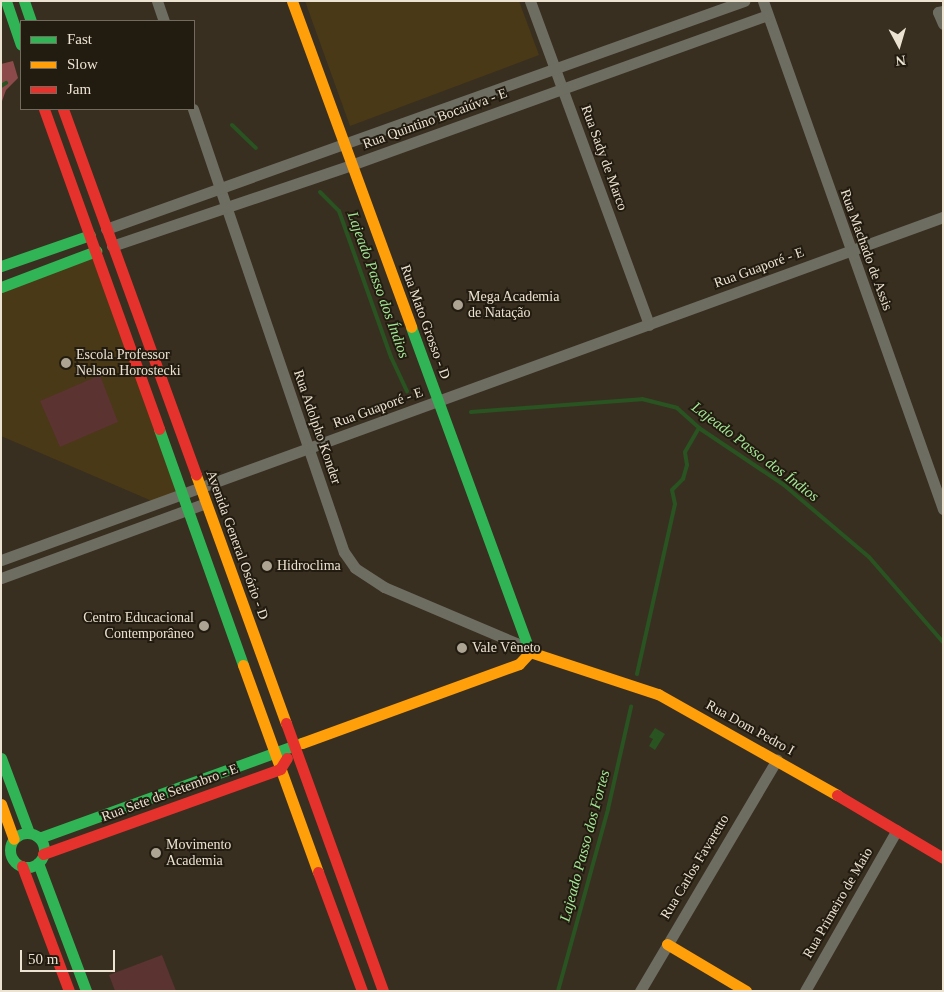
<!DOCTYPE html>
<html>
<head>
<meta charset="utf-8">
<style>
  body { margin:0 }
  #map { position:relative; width:944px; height:992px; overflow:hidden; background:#382f20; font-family:Georgia,serif }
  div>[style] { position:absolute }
  .built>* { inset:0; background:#4a3916 }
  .green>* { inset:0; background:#5b3331 }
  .forest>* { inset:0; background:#8c4b4a }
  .water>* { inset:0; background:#295321 }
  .stream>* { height:4px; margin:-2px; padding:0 2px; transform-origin:2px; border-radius:2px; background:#295321 }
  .street>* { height:11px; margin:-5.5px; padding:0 5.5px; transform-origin:5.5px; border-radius:5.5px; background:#6e6d61 }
  .fast>* { height:11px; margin:-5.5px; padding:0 5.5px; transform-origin:5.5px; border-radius:5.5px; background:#30b455 }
  .fast>.ring { margin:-5.5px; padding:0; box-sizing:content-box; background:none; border:11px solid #30b455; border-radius:50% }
  .slow>* { height:11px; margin:-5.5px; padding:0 5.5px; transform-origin:5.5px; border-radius:5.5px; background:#ff9f0a }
  .jam>* { height:11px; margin:-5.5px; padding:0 5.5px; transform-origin:5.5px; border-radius:5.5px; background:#e5322d }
  .dots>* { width:14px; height:14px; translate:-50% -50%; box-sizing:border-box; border:2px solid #221b0f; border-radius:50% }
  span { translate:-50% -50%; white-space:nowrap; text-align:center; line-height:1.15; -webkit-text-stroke:4px #221b0f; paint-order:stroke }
  .street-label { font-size:14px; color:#ede3d2 }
  .poi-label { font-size:14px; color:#ede3d2 }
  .left { translate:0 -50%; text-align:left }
  .right { translate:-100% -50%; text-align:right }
  .water-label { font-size:15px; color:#a3e898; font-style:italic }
  .frame { position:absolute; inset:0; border:2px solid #ede3d2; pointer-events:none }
  .legend { position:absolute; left:20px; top:20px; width:175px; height:90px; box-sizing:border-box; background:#221b0f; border:1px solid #736b5d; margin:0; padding:6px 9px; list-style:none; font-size:15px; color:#ede3d2 }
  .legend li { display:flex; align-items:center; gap:10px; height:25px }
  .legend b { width:25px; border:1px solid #736b5d }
  .north { position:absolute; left:874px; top:20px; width:50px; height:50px; -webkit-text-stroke:4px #221b0f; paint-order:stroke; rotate:174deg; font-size:14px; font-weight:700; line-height:20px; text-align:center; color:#ede3d2 }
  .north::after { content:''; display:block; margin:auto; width:18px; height:22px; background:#ede3d2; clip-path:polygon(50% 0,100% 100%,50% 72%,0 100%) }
  .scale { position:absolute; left:20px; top:950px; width:95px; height:22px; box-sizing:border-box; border:2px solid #ede3d2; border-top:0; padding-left:6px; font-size:15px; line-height:18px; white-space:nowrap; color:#ede3d2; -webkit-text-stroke:4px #221b0f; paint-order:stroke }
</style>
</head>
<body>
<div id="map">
  <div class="built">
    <i style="clip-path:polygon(305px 1px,519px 1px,539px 55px,350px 126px)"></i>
    <i style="clip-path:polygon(92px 257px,178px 491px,152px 501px,1px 436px,1px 290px)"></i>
  </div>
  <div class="green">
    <i style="clip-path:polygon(100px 375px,118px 422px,60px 447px,40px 401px)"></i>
    <i style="clip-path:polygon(162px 955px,176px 991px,115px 991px,109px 975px)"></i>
  </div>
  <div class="forest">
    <i style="clip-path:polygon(13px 61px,18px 78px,6px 90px,1px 104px,1px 64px)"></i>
  </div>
  <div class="water">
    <i style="clip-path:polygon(655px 728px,665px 734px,655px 750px,649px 746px,653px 739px,649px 737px)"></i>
  </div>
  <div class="stream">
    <i style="left:1px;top:86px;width:6px;rotate:-31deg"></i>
    <i style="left:232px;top:125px;width:33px;rotate:44deg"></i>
    <i style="left:320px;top:192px;width:27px;rotate:45deg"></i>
    <i style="left:339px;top:211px;width:155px;rotate:70.4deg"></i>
    <i style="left:391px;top:357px;width:38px;rotate:65deg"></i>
    <i style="left:471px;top:412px;width:171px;rotate:-4.3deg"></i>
    <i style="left:642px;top:399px;width:36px;rotate:14deg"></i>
    <i style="left:677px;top:408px;width:30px;rotate:42deg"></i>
    <i style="left:699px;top:428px;width:102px;rotate:33.8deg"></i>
    <i style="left:784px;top:485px;width:111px;rotate:40.3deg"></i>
    <i style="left:869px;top:557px;width:113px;rotate:49deg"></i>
    <i style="left:637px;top:674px;width:174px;rotate:-77.4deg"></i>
    <i style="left:675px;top:504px;width:14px;rotate:-102deg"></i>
    <i style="left:672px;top:490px;width:16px;rotate:-45deg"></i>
    <i style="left:683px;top:479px;width:15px;rotate:-74deg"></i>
    <i style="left:687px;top:465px;width:13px;rotate:-99deg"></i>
    <i style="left:685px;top:452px;width:28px;rotate:-60deg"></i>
    <i style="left:558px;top:991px;width:189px;rotate:-74.6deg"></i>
    <i style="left:608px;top:809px;width:105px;rotate:-77.3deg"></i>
  </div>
  <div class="street">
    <i style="left:157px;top:1px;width:21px;rotate:71deg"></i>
    <i style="left:530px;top:1px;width:345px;rotate:69.8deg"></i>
    <i style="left:763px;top:1px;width:539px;rotate:70.49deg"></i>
    <i style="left:943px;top:11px;width:5px;rotate:169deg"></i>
    <i style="left:938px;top:12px;width:13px;rotate:67deg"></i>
    <i style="left:193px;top:109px;width:468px;rotate:71.2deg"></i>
    <i style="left:344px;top:552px;width:19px;rotate:55deg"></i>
    <i style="left:355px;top:568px;width:35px;rotate:33deg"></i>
    <i style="left:384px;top:587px;width:143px;rotate:23deg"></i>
    <i style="left:516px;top:643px;width:17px;rotate:33deg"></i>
    <i style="left:106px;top:229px;width:678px;rotate:-19.67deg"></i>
    <i style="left:112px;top:246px;width:252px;rotate:-18.7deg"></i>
    <i style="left:351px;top:165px;width:442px;rotate:-19.8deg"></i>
    <i style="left:1px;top:560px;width:1003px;rotate:-20.01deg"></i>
    <i style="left:1px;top:578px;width:218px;rotate:-20.1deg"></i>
    <i style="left:640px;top:991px;width:269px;rotate:-59.4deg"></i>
    <i style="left:805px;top:991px;width:185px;rotate:-60.3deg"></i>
  </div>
  <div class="fast">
    <i style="left:6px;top:1px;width:46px;rotate:71.2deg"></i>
    <i style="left:24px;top:1px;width:21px;rotate:71deg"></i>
    <i style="left:1px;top:266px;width:94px;rotate:-19.2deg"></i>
    <i style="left:1px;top:287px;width:102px;rotate:-20.8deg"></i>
    <i style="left:411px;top:327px;width:346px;rotate:69.9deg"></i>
    <i style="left:159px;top:429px;width:251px;rotate:70.4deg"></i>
    <i style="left:1px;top:758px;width:80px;rotate:69.5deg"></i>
    <i class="ring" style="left:10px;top:833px;width:23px;height:23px"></i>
    <i style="left:39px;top:838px;width:280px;rotate:-19.9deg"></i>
    <i style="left:38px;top:863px;width:137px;rotate:69.4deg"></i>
  </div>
  <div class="slow">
    <i style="left:292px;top:1px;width:347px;rotate:69.9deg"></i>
    <i style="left:196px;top:475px;width:264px;rotate:70.1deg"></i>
    <i style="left:530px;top:652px;width:135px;rotate:18.2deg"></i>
    <i style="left:658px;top:694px;width:206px;rotate:29.4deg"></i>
    <i style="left:243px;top:665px;width:220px;rotate:70.1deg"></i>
    <i style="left:302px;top:743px;width:231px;rotate:-20deg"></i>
    <i style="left:519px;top:664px;width:16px;rotate:-47deg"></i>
    <i style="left:1px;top:804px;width:37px;rotate:70deg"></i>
    <i style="left:667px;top:944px;width:92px;rotate:30.7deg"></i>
  </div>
  <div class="jam">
    <i style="left:44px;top:109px;width:340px;rotate:70.2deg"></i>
    <i style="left:63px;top:109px;width:389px;rotate:70deg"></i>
    <i style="left:286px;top:723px;width:285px;rotate:70.1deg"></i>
    <i style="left:837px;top:795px;width:123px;rotate:30.7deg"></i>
    <i style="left:43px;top:854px;width:252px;rotate:-19.7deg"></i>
    <i style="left:280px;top:769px;width:13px;rotate:-58deg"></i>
    <i style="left:22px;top:866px;width:134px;rotate:69.4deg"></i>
    <i style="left:318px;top:872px;width:127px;rotate:69.7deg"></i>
  </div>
  <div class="dots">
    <i style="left:458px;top:305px;background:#aea494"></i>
    <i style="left:66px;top:363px;background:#aea494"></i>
    <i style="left:267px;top:566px;background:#aea494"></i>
    <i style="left:204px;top:626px;background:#aea494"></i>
    <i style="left:462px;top:648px;background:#aea494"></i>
    <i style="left:156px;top:853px;background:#aea494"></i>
  </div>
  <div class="street-label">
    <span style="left:435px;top:119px;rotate:-20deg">Rua Quintino Bocaiúva - E</span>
    <span style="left:604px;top:158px;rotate:70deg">Rua Sady de Marco</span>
    <span style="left:866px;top:250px;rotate:70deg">Rua Machado de Assis</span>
    <span style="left:759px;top:268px;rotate:-20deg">Rua Guaporé - E</span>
    <span style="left:425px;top:322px;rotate:70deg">Rua Mato Grosso - D</span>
    <span style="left:378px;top:408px;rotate:-20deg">Rua Guaporé - E</span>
    <span style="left:317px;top:427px;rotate:71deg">Rua Adolpho Konder</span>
    <span style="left:237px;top:545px;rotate:70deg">Avenida General Osório - D</span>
    <span style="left:750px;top:728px;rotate:29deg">Rua Dom Pedro I</span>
    <span style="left:170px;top:793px;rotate:-20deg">Rua Sete de Setembro - E</span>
    <span style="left:695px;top:867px;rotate:-59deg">Rua Carlos Favaretto</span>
    <span style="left:838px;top:903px;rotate:-60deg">Rua Primeiro de Maio</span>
  </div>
  <div class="poi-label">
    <span class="left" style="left:468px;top:305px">Mega Academia<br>de Natação</span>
    <span class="left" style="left:76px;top:363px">Escola Professor<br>Nelson Horostecki</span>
    <span class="left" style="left:277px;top:566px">Hidroclima</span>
    <span class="right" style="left:194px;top:626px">Centro Educacional<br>Contemporâneo</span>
    <span class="left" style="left:472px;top:648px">Vale Vêneto</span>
    <span class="left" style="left:166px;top:853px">Movimento<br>Academia</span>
  </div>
  <div class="water-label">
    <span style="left:378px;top:285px;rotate:70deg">Lajeado Passo dos Índios</span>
    <span style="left:755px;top:452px;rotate:37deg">Lajeado Passo dos Índios</span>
    <span style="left:585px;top:846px;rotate:-75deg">Lajeado Passo dos Fortes</span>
  </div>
  <div class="frame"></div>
  <ul class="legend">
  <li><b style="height:6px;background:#30b455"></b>Fast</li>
  <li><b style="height:6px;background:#ff9f0a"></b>Slow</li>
  <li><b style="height:6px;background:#e5322d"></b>Jam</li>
  </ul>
  <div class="north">N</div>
  <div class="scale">50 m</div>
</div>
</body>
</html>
